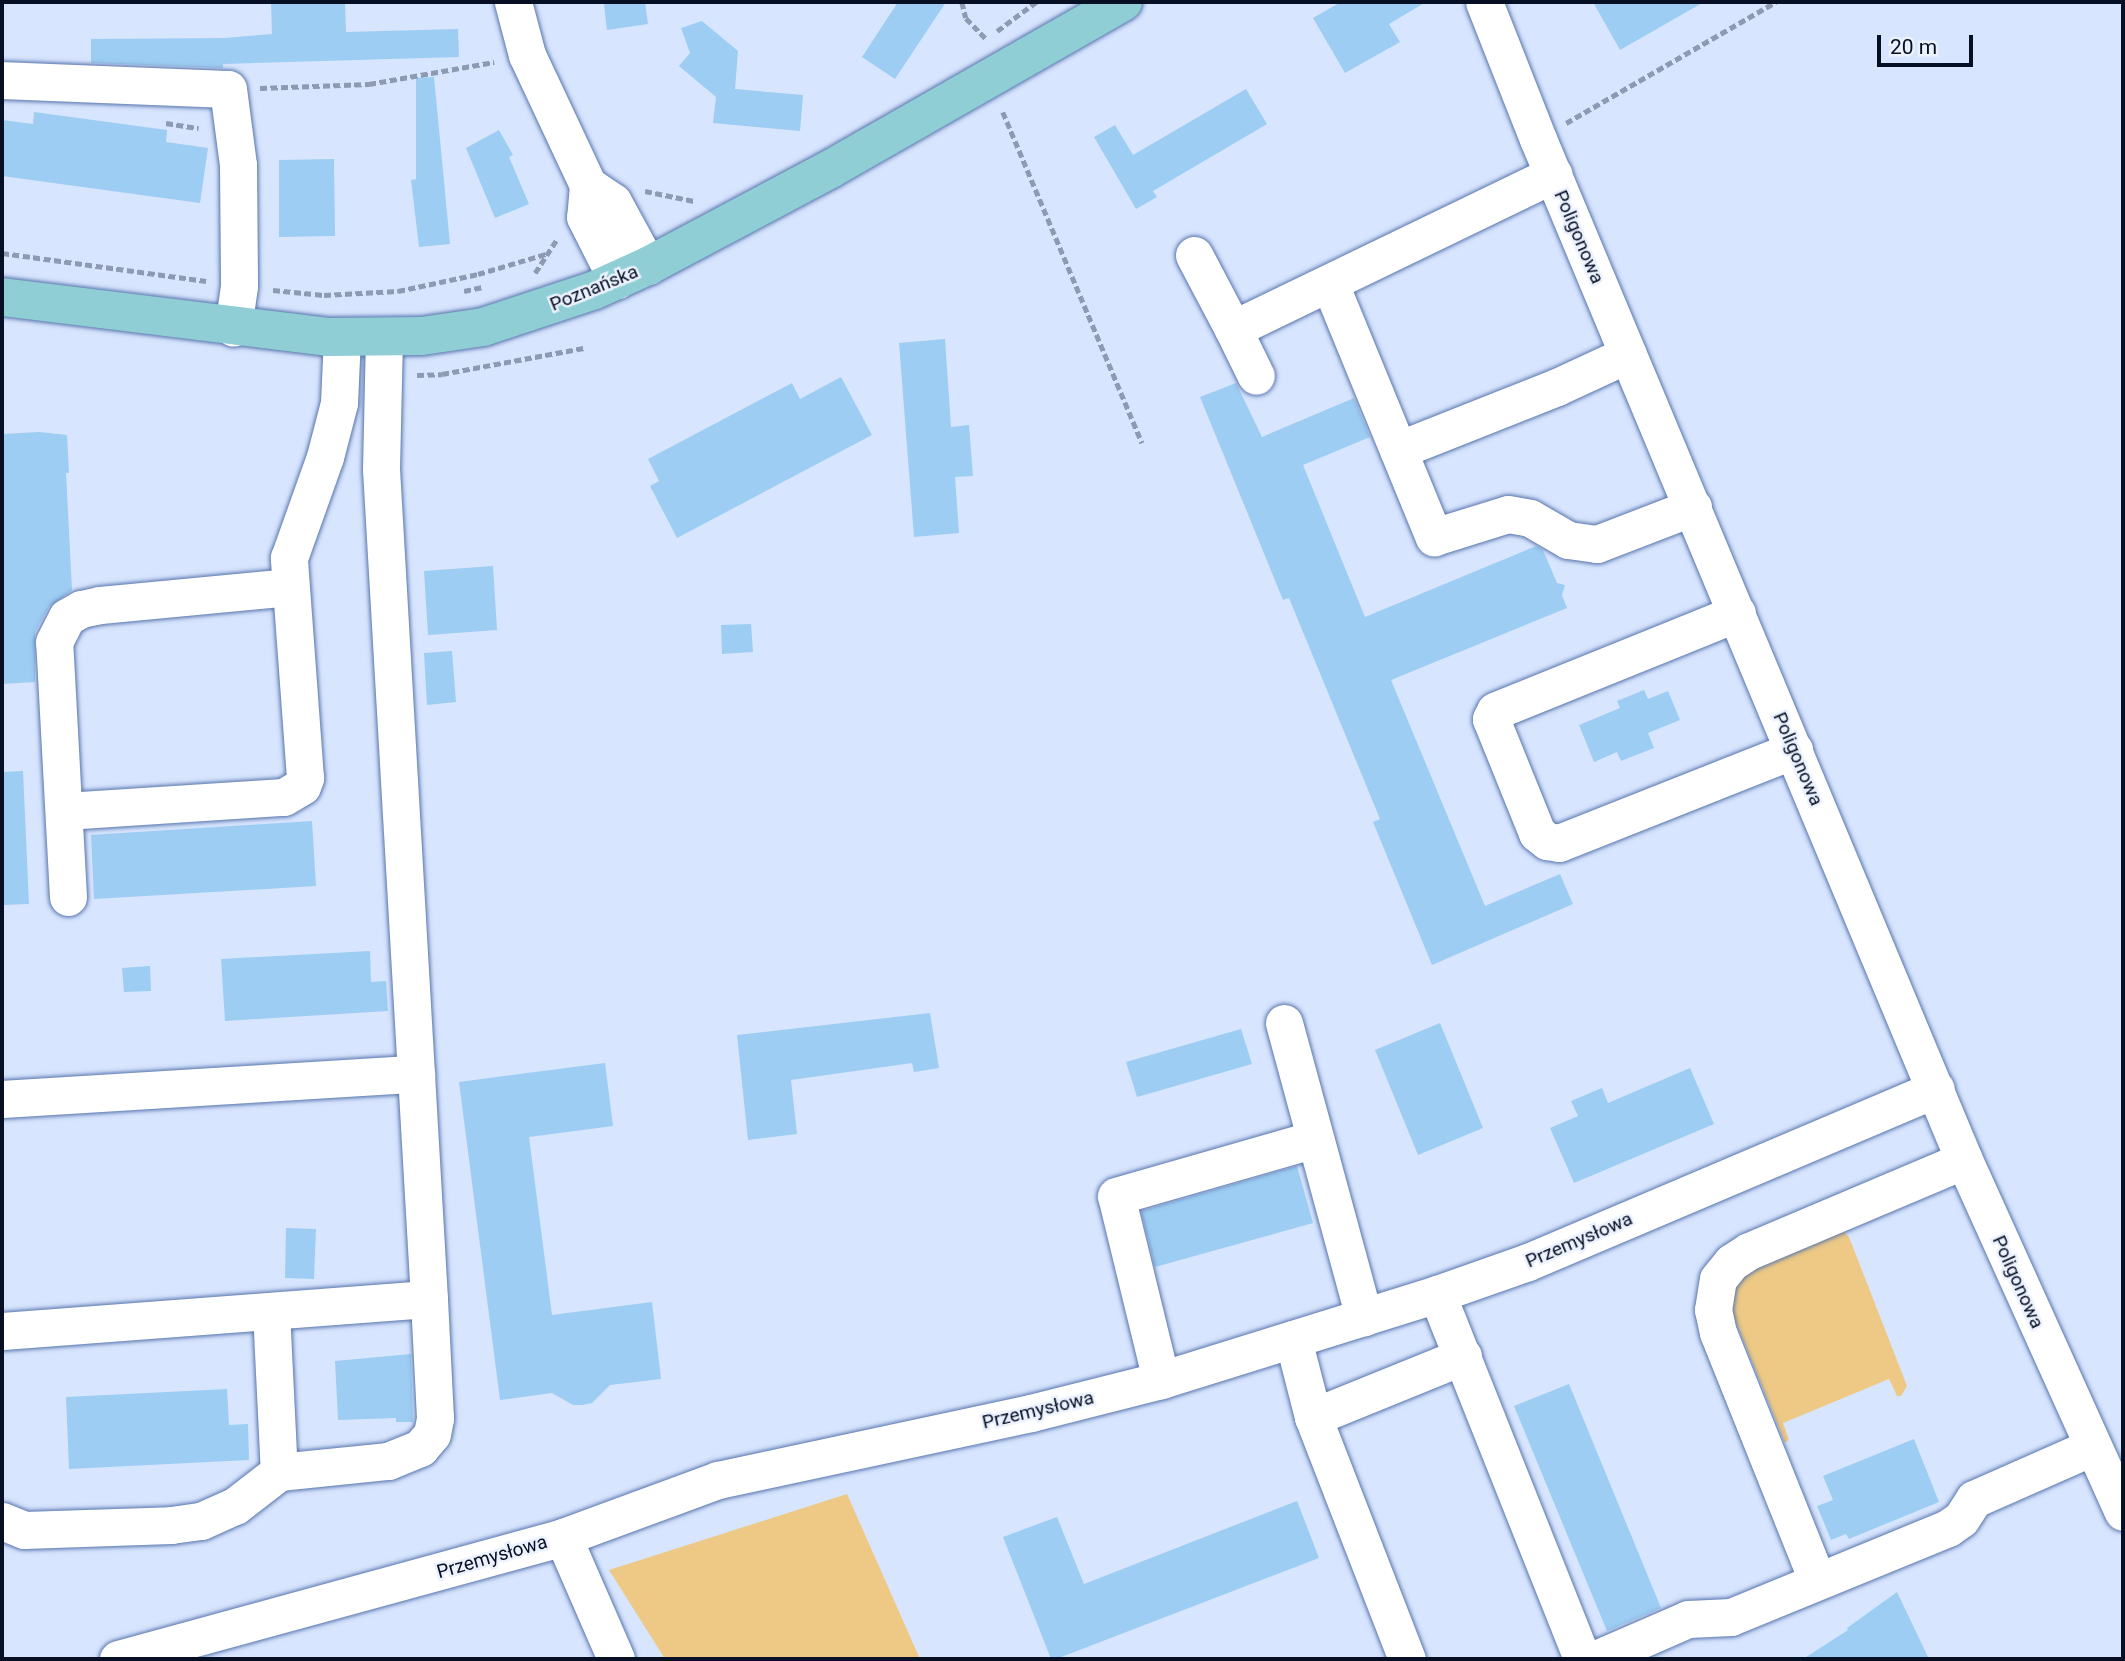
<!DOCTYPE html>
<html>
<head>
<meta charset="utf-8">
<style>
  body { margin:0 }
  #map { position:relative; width:2125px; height:1661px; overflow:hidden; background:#d7e5fe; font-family:Roboto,sans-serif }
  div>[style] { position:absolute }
  .green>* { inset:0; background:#edc985 }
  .building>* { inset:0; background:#9dcdf3 }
  .path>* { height:4.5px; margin-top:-2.25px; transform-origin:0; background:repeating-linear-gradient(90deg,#8e9ab2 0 7px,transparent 0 10.5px) }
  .roads { filter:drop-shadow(0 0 2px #5875ad) drop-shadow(0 0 2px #5875ad) }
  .minor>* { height:37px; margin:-18.5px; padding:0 18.5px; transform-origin:18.5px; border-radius:18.5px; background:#fff }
  .major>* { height:38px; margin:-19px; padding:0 19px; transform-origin:19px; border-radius:19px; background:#8eced4 }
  span { translate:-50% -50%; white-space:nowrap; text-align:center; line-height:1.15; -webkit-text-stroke:5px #ebf2fe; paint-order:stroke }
  .street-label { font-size:19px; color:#060f24 }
  .frame { position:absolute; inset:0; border:4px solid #060f24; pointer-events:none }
  .scale { position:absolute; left:1877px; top:35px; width:96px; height:32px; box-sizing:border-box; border:4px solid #060f24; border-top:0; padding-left:9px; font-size:21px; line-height:24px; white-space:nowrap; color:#060f24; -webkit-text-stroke:5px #ebf2fe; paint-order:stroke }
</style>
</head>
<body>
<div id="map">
  <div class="green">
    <i style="clip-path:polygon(1843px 1230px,1849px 1237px,1907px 1386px,1901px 1396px,1897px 1396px,1889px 1379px,1783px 1423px,1789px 1440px,1785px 1443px,1726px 1298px,1739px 1272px)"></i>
    <i style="clip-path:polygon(847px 1494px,920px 1659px,665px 1659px,609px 1570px)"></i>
  </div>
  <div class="building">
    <i style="clip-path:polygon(271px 2px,345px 2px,346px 32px,458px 29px,459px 57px,223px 64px,223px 68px,91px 63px,91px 39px,225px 38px,272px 34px)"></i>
    <i style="clip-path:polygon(608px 2px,645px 2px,648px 24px,607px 30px,604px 5px)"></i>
    <i style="clip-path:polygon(898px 2px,946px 2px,895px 79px,862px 57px)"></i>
    <i style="clip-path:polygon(1341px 2px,1426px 2px,1389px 24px,1400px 42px,1345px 73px,1313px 18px)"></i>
    <i style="clip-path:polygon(1593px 2px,1704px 2px,1620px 50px)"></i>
    <i style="clip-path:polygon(702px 21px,738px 51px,735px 89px,803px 95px,800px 131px,713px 123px,716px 97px,679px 66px,690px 53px,681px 28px)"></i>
    <i style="clip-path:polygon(434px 77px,450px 244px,419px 247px,411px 180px,416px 179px,416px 78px)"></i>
    <i style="clip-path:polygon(1246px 89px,1267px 124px,1153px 191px,1157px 197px,1136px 209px,1094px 137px,1115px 125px,1133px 155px)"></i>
    <i style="clip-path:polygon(34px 112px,167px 130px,166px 142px,208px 148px,200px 203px,2px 176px,2px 120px,33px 124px)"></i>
    <i style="clip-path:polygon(499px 130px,513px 155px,509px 157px,529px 204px,495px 218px,466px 148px)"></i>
    <i style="clip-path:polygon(334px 159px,335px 236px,279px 237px,279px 160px)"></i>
    <i style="clip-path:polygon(945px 339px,951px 427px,969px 425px,973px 476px,955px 477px,959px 533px,914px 537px,899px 343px)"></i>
    <i style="clip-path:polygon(841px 377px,872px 435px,677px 538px,650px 486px,659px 481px,648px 459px,792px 383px,800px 399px)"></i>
    <i style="clip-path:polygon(1236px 383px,1262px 437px,1354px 398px,1370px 437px,1303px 465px,1365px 617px,1536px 546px,1543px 550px,1557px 583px,1565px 585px,1562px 595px,1567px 608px,1391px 680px,1485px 906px,1560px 874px,1573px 904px,1432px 965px,1373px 822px,1380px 819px,1289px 598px,1283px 600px,1200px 397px)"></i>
    <i style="clip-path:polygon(39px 432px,67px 435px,69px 473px,66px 473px,72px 590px,49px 607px,35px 632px,35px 682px,2px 684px,2px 434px)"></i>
    <i style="clip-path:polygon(493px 566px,497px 630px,428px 635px,424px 571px)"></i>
    <i style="clip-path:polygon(751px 624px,753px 652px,722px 654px,721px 625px)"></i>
    <i style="clip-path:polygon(452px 651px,456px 702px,427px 705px,424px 653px)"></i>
    <i style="clip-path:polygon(1644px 690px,1648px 699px,1668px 691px,1680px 720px,1648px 733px,1654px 748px,1621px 761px,1617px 752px,1594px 762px,1579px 725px,1620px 708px,1617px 701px)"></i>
    <i style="clip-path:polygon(23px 771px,29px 904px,2px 905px,2px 772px)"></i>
    <i style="clip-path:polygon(312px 821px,316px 886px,94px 899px,91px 835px)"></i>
    <i style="clip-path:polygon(370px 951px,371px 982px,386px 981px,388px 1011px,225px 1021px,221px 959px)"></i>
    <i style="clip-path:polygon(150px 966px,151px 991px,124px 992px,122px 968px)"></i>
    <i style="clip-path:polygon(930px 1013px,939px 1068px,914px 1072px,912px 1063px,791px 1080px,797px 1134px,748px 1140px,737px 1035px)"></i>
    <i style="clip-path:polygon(1440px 1023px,1483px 1128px,1418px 1155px,1375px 1050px)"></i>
    <i style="clip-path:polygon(1241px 1029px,1252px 1064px,1137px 1097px,1126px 1062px)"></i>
    <i style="clip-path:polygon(605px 1063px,613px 1126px,529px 1137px,552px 1315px,652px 1302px,661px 1379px,610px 1385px,592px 1403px,582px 1405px,573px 1405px,552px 1393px,500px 1400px,459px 1082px)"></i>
    <i style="clip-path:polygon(1690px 1068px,1714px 1124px,1574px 1183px,1550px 1128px,1578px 1116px,1571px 1101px,1602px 1088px,1608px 1103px)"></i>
    <i style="clip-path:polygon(1297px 1166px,1313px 1223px,1155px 1267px,1141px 1211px)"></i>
    <i style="clip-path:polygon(286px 1228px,316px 1229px,314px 1279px,285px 1278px)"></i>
    <i style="clip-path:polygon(411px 1354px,413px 1422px,396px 1422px,396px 1418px,338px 1420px,335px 1361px)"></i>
    <i style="clip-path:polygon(1569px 1384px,1661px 1608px,1607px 1631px,1514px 1406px)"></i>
    <i style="clip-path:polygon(227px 1389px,229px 1425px,248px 1424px,249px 1460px,69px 1469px,66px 1397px)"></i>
    <i style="clip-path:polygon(1914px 1439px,1939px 1502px,1849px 1539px,1846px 1534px,1831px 1540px,1817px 1506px,1833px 1500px,1823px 1476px)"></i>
    <i style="clip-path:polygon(1297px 1501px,1319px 1558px,1056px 1659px,1051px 1659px,1003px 1537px,1057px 1517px,1084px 1584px)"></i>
    <i style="clip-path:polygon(1897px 1592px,1929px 1659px,1803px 1659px,1848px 1630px,1847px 1628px)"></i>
  </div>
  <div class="path">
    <i style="left:962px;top:2px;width:16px;rotate:76deg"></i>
    <i style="left:966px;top:18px;width:29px;rotate:46deg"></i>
    <i style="left:997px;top:31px;width:49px;rotate:-36.6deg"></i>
    <i style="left:260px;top:88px;width:109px;rotate:-2.1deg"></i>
    <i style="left:369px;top:84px;width:127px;rotate:-10deg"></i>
    <i style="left:1003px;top:112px;width:359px;rotate:67.2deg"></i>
    <i style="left:166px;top:123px;width:33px;rotate:9deg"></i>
    <i style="left:1566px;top:123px;width:242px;rotate:-30deg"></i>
    <i style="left:645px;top:191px;width:50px;rotate:11.5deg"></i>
    <i style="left:2px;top:253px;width:206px;rotate:7.8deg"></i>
    <i style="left:535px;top:273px;width:40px;rotate:-57.1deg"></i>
    <i style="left:273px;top:290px;width:51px;rotate:5.6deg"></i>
    <i style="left:324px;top:295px;width:74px;rotate:-3.1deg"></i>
    <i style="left:398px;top:291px;width:82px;rotate:-12deg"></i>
    <i style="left:478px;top:274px;width:71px;rotate:-16.4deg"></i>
    <i style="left:464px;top:291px;width:19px;rotate:-12deg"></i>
    <i style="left:417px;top:375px;width:25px;rotate:-2deg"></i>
    <i style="left:442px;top:374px;width:144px;rotate:-10.4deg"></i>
  </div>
  <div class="roads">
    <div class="minor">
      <i style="left:513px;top:2px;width:55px;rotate:75.2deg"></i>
      <i style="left:527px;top:55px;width:144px;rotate:64.9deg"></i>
      <i style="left:588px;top:185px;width:30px;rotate:34deg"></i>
      <i style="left:613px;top:202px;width:73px;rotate:61.3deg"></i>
      <i style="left:1484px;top:2px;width:147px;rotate:68.5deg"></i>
      <i style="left:1538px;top:139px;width:1106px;rotate:67.35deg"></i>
      <i style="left:1964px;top:1160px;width:386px;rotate:65.7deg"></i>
      <i style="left:2px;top:80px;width:226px;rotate:2.3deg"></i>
      <i style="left:228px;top:89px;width:77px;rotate:82.5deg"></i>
      <i style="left:238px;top:165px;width:121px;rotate:89.5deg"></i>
      <i style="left:239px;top:286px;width:42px;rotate:98.1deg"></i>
      <i style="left:588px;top:185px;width:32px;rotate:95deg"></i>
      <i style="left:585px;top:217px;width:71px;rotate:63.1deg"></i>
      <i style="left:1194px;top:255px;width:84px;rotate:62.2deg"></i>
      <i style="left:1233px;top:329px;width:356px;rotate:-25.8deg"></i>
      <i style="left:1330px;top:284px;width:274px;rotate:67.7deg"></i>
      <i style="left:1434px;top:537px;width:77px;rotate:-17.3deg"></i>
      <i style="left:1508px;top:514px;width:22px;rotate:10deg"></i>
      <i style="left:1530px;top:518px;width:44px;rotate:30.1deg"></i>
      <i style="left:1568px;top:540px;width:29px;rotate:8deg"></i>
      <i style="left:1597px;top:544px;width:103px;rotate:-21.1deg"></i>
      <i style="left:1233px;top:329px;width:52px;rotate:63.9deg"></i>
      <i style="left:1398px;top:450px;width:171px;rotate:-21.6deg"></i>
      <i style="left:1557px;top:387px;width:78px;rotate:-24.9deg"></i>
      <i style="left:1737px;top:613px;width:261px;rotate:158deg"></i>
      <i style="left:1495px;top:711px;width:9px;rotate:117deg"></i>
      <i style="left:1491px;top:719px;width:123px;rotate:68deg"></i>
      <i style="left:1537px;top:833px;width:13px;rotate:39deg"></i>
      <i style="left:1547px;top:841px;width:12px;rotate:9deg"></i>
      <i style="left:1559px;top:843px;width:253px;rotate:-21.6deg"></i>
      <i style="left:65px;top:811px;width:219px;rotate:-3.7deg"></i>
      <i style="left:284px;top:797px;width:21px;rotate:-31deg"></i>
      <i style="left:302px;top:786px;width:9px;rotate:-69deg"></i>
      <i style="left:305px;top:778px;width:221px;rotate:-94.2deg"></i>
      <i style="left:289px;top:558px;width:107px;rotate:-70.4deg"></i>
      <i style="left:325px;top:457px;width:56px;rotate:-75.5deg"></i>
      <i style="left:339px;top:403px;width:65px;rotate:-87.4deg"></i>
      <i style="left:68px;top:897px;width:255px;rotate:-93.1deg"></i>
      <i style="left:54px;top:642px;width:28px;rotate:-63deg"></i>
      <i style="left:67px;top:617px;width:16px;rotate:-30deg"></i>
      <i style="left:81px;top:609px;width:19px;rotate:-12deg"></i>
      <i style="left:100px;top:605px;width:191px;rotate:-5.4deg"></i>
      <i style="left:1284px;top:1023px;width:305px;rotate:74.8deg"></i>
      <i style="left:2px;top:1099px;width:415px;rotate:-3.5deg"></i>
      <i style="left:1437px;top:1294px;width:393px;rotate:68.3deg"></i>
      <i style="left:271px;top:1311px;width:161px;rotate:87.2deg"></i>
      <i style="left:2px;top:1331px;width:428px;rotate:-4.3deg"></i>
      <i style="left:1293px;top:1339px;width:81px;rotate:75.6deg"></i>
      <i style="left:1313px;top:1417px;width:260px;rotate:68.8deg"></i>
      <i style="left:1161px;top:1380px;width:189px;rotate:-103.7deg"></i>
      <i style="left:1116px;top:1196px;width:207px;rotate:-16deg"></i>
      <i style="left:1313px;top:1417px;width:162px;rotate:-22.1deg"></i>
      <i style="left:2px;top:1521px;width:24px;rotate:22deg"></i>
      <i style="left:24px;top:1530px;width:147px;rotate:-1.9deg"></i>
      <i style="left:171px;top:1525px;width:30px;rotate:-8deg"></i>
      <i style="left:201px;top:1521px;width:37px;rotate:-24deg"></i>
      <i style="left:235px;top:1506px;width:56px;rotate:-37.7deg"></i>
      <i style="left:279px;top:1472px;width:110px;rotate:-5.8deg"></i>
      <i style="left:388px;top:1461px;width:35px;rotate:-22deg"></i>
      <i style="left:420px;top:1448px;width:18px;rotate:-49deg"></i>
      <i style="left:432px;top:1434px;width:16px;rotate:-79deg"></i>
      <i style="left:435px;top:1418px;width:119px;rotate:-92.9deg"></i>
      <i style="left:429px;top:1299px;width:831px;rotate:-93.31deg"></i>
      <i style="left:381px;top:469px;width:132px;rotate:-88.7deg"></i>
      <i style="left:563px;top:1537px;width:133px;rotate:66.5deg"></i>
      <i style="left:1817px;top:1580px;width:266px;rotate:-111.8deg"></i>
      <i style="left:1718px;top:1333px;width:24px;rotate:-102deg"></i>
      <i style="left:1713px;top:1310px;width:31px;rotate:-81deg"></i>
      <i style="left:1718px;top:1279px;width:22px;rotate:-51deg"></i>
      <i style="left:1732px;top:1262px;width:20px;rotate:-33deg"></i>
      <i style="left:1749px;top:1251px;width:233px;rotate:-22.9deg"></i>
      <i style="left:118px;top:1659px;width:461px;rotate:-15.3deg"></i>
      <i style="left:563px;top:1537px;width:165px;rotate:-20.2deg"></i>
      <i style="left:718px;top:1480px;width:320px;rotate:-12.1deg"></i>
      <i style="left:1031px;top:1413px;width:134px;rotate:-14.2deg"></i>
      <i style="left:1161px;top:1380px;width:289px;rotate:-17.3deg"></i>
      <i style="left:1437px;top:1294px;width:96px;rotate:-19.4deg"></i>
      <i style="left:1528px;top:1262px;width:443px;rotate:-23deg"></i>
      <i style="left:1596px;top:1659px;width:100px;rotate:-23.5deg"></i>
      <i style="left:1688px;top:1619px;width:43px;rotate:-2.7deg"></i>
      <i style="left:1731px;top:1617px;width:235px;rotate:-22.3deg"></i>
      <i style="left:1948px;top:1528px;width:16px;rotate:-35deg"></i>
      <i style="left:1961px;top:1519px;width:24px;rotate:-57deg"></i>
      <i style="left:1974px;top:1499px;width:129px;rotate:-23.8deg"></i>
    </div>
    <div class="major">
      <i style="left:2px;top:297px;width:328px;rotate:7deg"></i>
      <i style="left:328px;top:337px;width:94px;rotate:-0.6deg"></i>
      <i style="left:422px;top:336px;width:62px;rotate:-8.4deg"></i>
      <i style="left:483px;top:327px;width:118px;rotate:-18.3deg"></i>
      <i style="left:595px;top:290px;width:58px;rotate:-24.4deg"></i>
      <i style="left:648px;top:266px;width:208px;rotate:-28deg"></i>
      <i style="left:832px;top:168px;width:335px;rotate:-29.7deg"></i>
    </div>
  </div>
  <div class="street-label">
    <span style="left:1579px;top:237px;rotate:67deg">Poligonowa</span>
    <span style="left:594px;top:288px;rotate:-22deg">Poznańska</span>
    <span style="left:1798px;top:759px;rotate:67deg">Poligonowa</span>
    <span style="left:1579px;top:1240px;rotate:-23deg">Przemysłowa</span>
    <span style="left:2018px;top:1282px;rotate:66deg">Poligonowa</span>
    <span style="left:1038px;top:1410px;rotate:-13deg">Przemysłowa</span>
    <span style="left:492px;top:1557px;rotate:-16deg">Przemysłowa</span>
  </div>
  <div class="frame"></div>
  <div class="scale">20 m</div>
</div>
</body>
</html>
